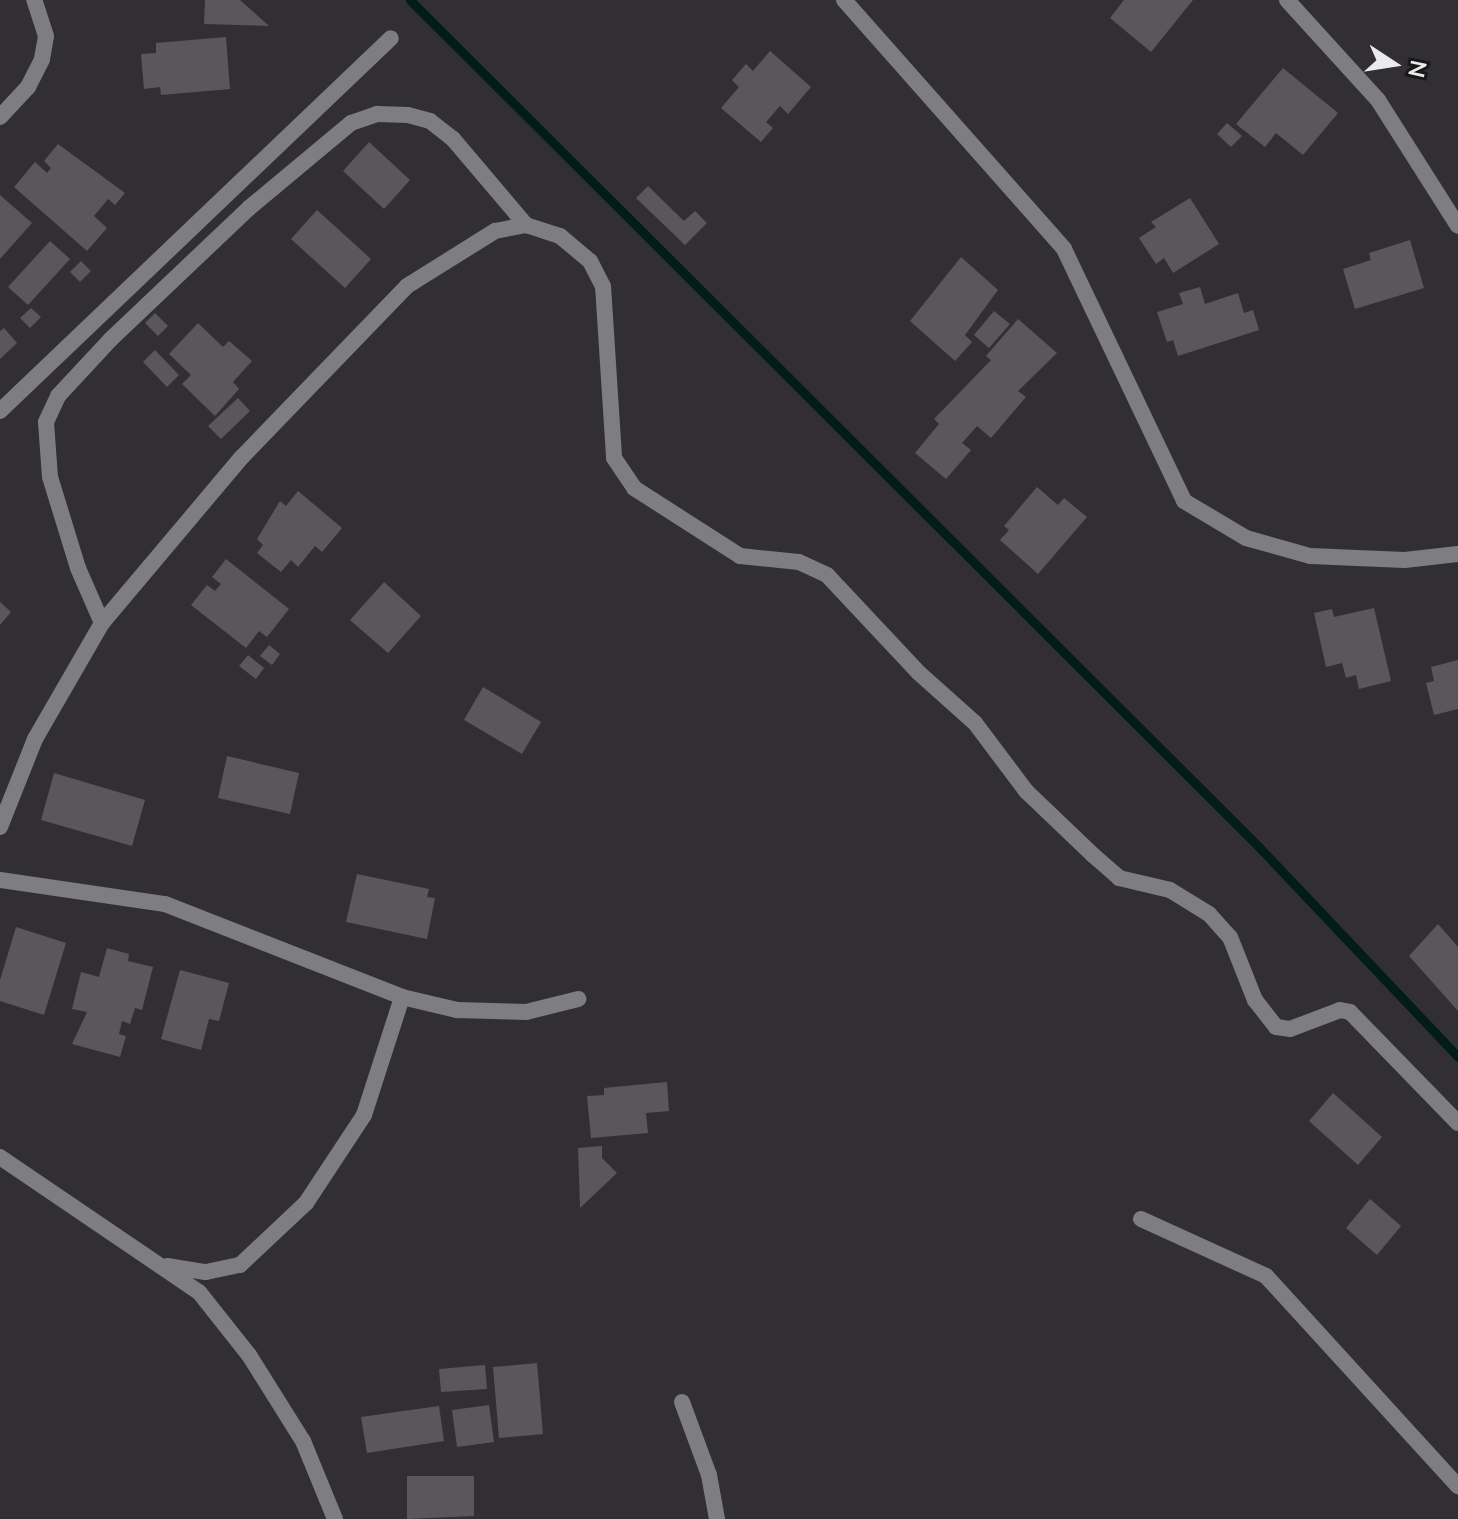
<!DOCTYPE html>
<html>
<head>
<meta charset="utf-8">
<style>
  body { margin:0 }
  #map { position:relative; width:1458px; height:1519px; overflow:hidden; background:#322f33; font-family:Lato,sans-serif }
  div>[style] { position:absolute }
  .stream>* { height:9px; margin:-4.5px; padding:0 4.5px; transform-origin:4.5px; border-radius:4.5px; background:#021c19 }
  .building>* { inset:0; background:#5a575b }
  .minor>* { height:16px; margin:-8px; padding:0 8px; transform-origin:8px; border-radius:8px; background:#7e7d7f }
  span { translate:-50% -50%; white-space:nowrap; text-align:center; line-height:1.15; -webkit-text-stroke:6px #191819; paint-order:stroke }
  .north { position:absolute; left:1354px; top:24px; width:80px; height:80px; -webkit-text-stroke:6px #191819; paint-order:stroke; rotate:102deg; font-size:22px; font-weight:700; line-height:32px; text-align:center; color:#ebeaec }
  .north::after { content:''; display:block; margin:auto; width:28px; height:36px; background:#ebeaec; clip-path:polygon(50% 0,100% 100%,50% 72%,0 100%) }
</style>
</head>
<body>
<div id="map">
  <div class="stream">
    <i style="left:410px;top:0;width:1198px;rotate:44.93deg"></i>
    <i style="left:1258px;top:846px;width:291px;rotate:46.5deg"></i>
  </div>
  <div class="building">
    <i style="clip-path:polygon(205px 0,240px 0,269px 26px,204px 24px)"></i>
    <i style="clip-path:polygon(1124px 0,1193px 0,1151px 52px,1110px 18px)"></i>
    <i style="clip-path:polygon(226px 37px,230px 89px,161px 95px,160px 87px,144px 89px,141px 54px,156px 53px,156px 43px)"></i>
    <i style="clip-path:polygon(770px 51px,811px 87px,788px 114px,780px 106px,766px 122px,773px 128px,761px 142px,721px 108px,739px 87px,732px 80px,746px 64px,753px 71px)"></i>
    <i style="clip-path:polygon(1283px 68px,1338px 113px,1303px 155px,1276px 133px,1265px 147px,1236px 124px)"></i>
    <i style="clip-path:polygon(1227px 123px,1242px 136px,1231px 147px,1217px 134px)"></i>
    <i style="clip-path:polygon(369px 142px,410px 180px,384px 209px,343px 171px)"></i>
    <i style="clip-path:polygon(58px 144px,125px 193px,115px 205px,108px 199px,94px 216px,107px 228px,87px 251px,14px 187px,35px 162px,47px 173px,51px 168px,44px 161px)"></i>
    <i style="clip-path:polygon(648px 186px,684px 221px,695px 211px,707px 223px,685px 245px,636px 198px)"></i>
    <i style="clip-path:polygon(0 195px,32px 223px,0 259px)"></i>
    <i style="clip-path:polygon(1190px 198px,1219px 244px,1173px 273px,1164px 258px,1156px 264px,1139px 238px,1156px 227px,1151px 222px)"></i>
    <i style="clip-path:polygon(317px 210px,371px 259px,345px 288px,291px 239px)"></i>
    <i style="clip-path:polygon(1410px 240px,1424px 288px,1355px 309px,1343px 269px,1371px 260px,1369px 253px)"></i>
    <i style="clip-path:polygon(50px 241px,70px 259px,28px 305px,8px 287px)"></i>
    <i style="clip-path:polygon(961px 257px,998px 290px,965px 335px,972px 342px,955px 361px,910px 321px)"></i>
    <i style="clip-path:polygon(81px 261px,91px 271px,80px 282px,70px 272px)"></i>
    <i style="clip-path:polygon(1200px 287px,1205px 304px,1238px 293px,1244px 313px,1253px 310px,1259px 330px,1178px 356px,1173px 340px,1167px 342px,1157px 312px,1183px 304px,1179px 293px)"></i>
    <i style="clip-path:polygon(31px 308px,41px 317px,30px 328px,20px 318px)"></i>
    <i style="clip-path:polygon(994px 311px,1010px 324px,989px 348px,974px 335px)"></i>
    <i style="clip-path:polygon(155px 313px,168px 326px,158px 336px,145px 323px)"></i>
    <i style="clip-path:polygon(1018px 319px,1057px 353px,1018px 391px,1026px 397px,991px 438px,977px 426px,962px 443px,971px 450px,946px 479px,915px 453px,939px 424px,934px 419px,991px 360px,986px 356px)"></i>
    <i style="clip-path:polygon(198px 323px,223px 347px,229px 341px,252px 361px,233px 382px,239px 389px,215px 416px,182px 384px,191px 375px,169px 354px)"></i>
    <i style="clip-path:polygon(4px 328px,17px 343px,0 359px,0 331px)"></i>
    <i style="clip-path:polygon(155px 350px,179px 375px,167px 387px,143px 362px)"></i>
    <i style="clip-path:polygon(238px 398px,250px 411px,221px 439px,208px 426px)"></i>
    <i style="clip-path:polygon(1037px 487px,1058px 505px,1064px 498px,1087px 517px,1038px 574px,1000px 540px,1009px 530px,1004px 526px)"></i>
    <i style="clip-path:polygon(298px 491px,342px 528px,322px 552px,315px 546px,298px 567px,291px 560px,281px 572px,257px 553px,263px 545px,257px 539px,280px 501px,286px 506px)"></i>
    <i style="clip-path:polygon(226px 559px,289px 609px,267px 637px,259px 631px,246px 648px,191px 605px,207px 585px,215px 591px,221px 584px,212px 577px)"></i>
    <i style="clip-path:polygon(384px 582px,421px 616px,388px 653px,350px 620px)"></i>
    <i style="clip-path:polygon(0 602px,11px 612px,0 625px)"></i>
    <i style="clip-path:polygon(1374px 608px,1391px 681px,1359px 689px,1356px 675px,1346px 678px,1342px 663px,1326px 667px,1314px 613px,1332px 609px,1334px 617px)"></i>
    <i style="clip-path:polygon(269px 645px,280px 654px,272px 665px,260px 656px)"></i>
    <i style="clip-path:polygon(248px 655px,264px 668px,256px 679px,239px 666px)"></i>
    <i style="clip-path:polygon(1458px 660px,1458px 709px,1434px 715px,1426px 683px,1434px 681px,1431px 667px)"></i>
    <i style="clip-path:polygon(483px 687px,541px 722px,522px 754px,464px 720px)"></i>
    <i style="clip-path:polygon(227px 756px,299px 773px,290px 814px,218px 798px)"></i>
    <i style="clip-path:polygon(54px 773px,145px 800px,132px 846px,41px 820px)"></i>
    <i style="clip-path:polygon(357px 874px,429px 889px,427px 897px,435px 898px,427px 939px,346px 922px)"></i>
    <i style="clip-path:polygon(1438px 924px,1458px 947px,1458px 1011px,1409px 956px)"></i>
    <i style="clip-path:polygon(16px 927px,66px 943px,44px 1015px,0 1001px,0 980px)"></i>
    <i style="clip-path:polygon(107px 948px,129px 954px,128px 961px,153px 967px,142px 1010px,135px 1008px,130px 1024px,122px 1021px,119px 1034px,126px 1036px,120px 1057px,72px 1044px,87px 1012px,72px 1009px,81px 972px,99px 977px)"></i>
    <i style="clip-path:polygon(180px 970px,229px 983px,219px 1021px,209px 1019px,201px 1050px,161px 1039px)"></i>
    <i style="clip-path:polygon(667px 1082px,669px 1111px,646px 1113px,648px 1133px,591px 1138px,587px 1096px,604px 1095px,604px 1088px)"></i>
    <i style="clip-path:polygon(1333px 1093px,1382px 1137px,1358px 1165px,1309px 1121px)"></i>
    <i style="clip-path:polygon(602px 1146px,602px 1158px,617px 1173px,580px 1208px,578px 1148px)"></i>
    <i style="clip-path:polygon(1370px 1199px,1401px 1226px,1377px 1255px,1346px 1228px)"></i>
    <i style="clip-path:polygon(537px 1363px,543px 1434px,499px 1438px,493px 1367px)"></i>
    <i style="clip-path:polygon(485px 1365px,487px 1389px,441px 1392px,439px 1369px)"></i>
    <i style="clip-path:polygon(489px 1405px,494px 1442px,457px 1447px,452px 1410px)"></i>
    <i style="clip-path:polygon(439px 1406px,444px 1441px,367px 1453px,361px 1417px)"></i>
    <i style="clip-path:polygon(407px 1476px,474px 1476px,474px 1516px,407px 1519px)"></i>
  </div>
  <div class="minor">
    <i style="left:844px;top:0;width:332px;rotate:48.5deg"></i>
    <i style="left:1064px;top:249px;width:279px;rotate:64.5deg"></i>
    <i style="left:1184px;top:501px;width:72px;rotate:30.8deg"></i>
    <i style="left:1246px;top:538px;width:66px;rotate:15.7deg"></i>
    <i style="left:1310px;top:556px;width:95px;rotate:2.4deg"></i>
    <i style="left:1405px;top:560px;width:53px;rotate:-6.5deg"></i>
    <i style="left:1287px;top:0;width:135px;rotate:47.7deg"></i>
    <i style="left:1378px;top:100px;width:149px;rotate:57.6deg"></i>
    <i style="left:0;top:117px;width:41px;rotate:-47deg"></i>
    <i style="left:28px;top:87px;width:31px;rotate:-63deg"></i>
    <i style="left:42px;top:59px;width:23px;rotate:-80deg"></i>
    <i style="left:46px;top:36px;width:38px;rotate:-108deg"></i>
    <i style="left:0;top:411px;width:540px;rotate:-43.65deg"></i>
    <i style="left:102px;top:623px;width:60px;rotate:-113.6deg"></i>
    <i style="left:78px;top:568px;width:95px;rotate:-107.1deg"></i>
    <i style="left:50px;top:477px;width:55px;rotate:-94.2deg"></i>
    <i style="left:46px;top:422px;width:29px;rotate:-65deg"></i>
    <i style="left:58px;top:396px;width:78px;rotate:-47.1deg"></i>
    <i style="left:111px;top:339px;width:190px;rotate:-43.5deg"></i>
    <i style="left:249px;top:208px;width:133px;rotate:-39.8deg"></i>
    <i style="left:351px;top:123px;width:28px;rotate:-19deg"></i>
    <i style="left:377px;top:114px;width:31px;rotate:2deg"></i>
    <i style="left:408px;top:115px;width:23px;rotate:15deg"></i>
    <i style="left:430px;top:121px;width:29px;rotate:38deg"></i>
    <i style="left:453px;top:139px;width:113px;rotate:49.7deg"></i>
    <i style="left:0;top:827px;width:95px;rotate:-68.3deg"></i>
    <i style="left:35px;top:739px;width:134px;rotate:-60deg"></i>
    <i style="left:102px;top:623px;width:217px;rotate:-49.9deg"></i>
    <i style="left:242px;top:457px;width:238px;rotate:-46deg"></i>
    <i style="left:407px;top:286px;width:104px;rotate:-32deg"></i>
    <i style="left:495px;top:231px;width:32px;rotate:-11deg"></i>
    <i style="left:526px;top:225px;width:36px;rotate:18deg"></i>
    <i style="left:560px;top:236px;width:39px;rotate:40deg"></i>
    <i style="left:590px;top:261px;width:28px;rotate:63deg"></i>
    <i style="left:603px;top:286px;width:172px;rotate:86.3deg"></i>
    <i style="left:614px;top:458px;width:36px;rotate:56deg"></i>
    <i style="left:634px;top:488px;width:126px;rotate:32.7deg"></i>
    <i style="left:740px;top:556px;width:59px;rotate:5.8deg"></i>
    <i style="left:799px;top:562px;width:31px;rotate:25deg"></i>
    <i style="left:827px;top:575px;width:134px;rotate:46.8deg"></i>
    <i style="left:919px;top:673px;width:75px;rotate:41.8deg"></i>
    <i style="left:975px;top:723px;width:85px;rotate:53.1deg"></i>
    <i style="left:1026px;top:791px;width:93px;rotate:43.7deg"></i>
    <i style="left:1093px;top:855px;width:35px;rotate:41deg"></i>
    <i style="left:1119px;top:878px;width:52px;rotate:13.2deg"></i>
    <i style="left:1170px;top:890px;width:46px;rotate:31.6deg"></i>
    <i style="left:1209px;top:914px;width:31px;rotate:48deg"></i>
    <i style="left:1230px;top:937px;width:68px;rotate:68.4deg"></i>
    <i style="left:1255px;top:1000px;width:34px;rotate:52deg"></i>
    <i style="left:1276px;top:1027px;width:14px;rotate:8deg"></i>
    <i style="left:1290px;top:1029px;width:53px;rotate:-20.8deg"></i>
    <i style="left:1340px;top:1010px;width:10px;rotate:11deg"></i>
    <i style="left:1350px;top:1012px;width:155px;rotate:45.8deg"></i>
    <i style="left:0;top:880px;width:167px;rotate:8.3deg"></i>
    <i style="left:165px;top:904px;width:255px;rotate:21.4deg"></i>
    <i style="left:402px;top:997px;width:57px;rotate:13.3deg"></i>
    <i style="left:457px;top:1010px;width:69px;rotate:1.7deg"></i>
    <i style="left:526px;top:1012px;width:54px;rotate:-14deg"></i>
    <i style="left:0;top:1157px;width:240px;rotate:34.2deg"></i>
    <i style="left:199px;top:1292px;width:80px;rotate:51.6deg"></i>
    <i style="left:249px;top:1355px;width:102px;rotate:57.9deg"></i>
    <i style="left:303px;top:1441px;width:84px;rotate:67.7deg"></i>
    <i style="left:1141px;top:1219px;width:137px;rotate:24.5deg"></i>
    <i style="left:1266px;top:1276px;width:285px;rotate:47.6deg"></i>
    <i style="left:167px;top:1266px;width:39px;rotate:9deg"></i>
    <i style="left:206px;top:1272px;width:35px;rotate:-12deg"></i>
    <i style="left:240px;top:1265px;width:91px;rotate:-43.2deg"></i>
    <i style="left:306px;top:1203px;width:105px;rotate:-56.6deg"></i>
    <i style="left:364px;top:1115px;width:124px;rotate:-72.1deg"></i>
    <i style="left:682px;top:1402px;width:78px;rotate:69.7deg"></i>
    <i style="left:709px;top:1475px;width:45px;rotate:79.7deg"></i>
  </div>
  <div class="north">N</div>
</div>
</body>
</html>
